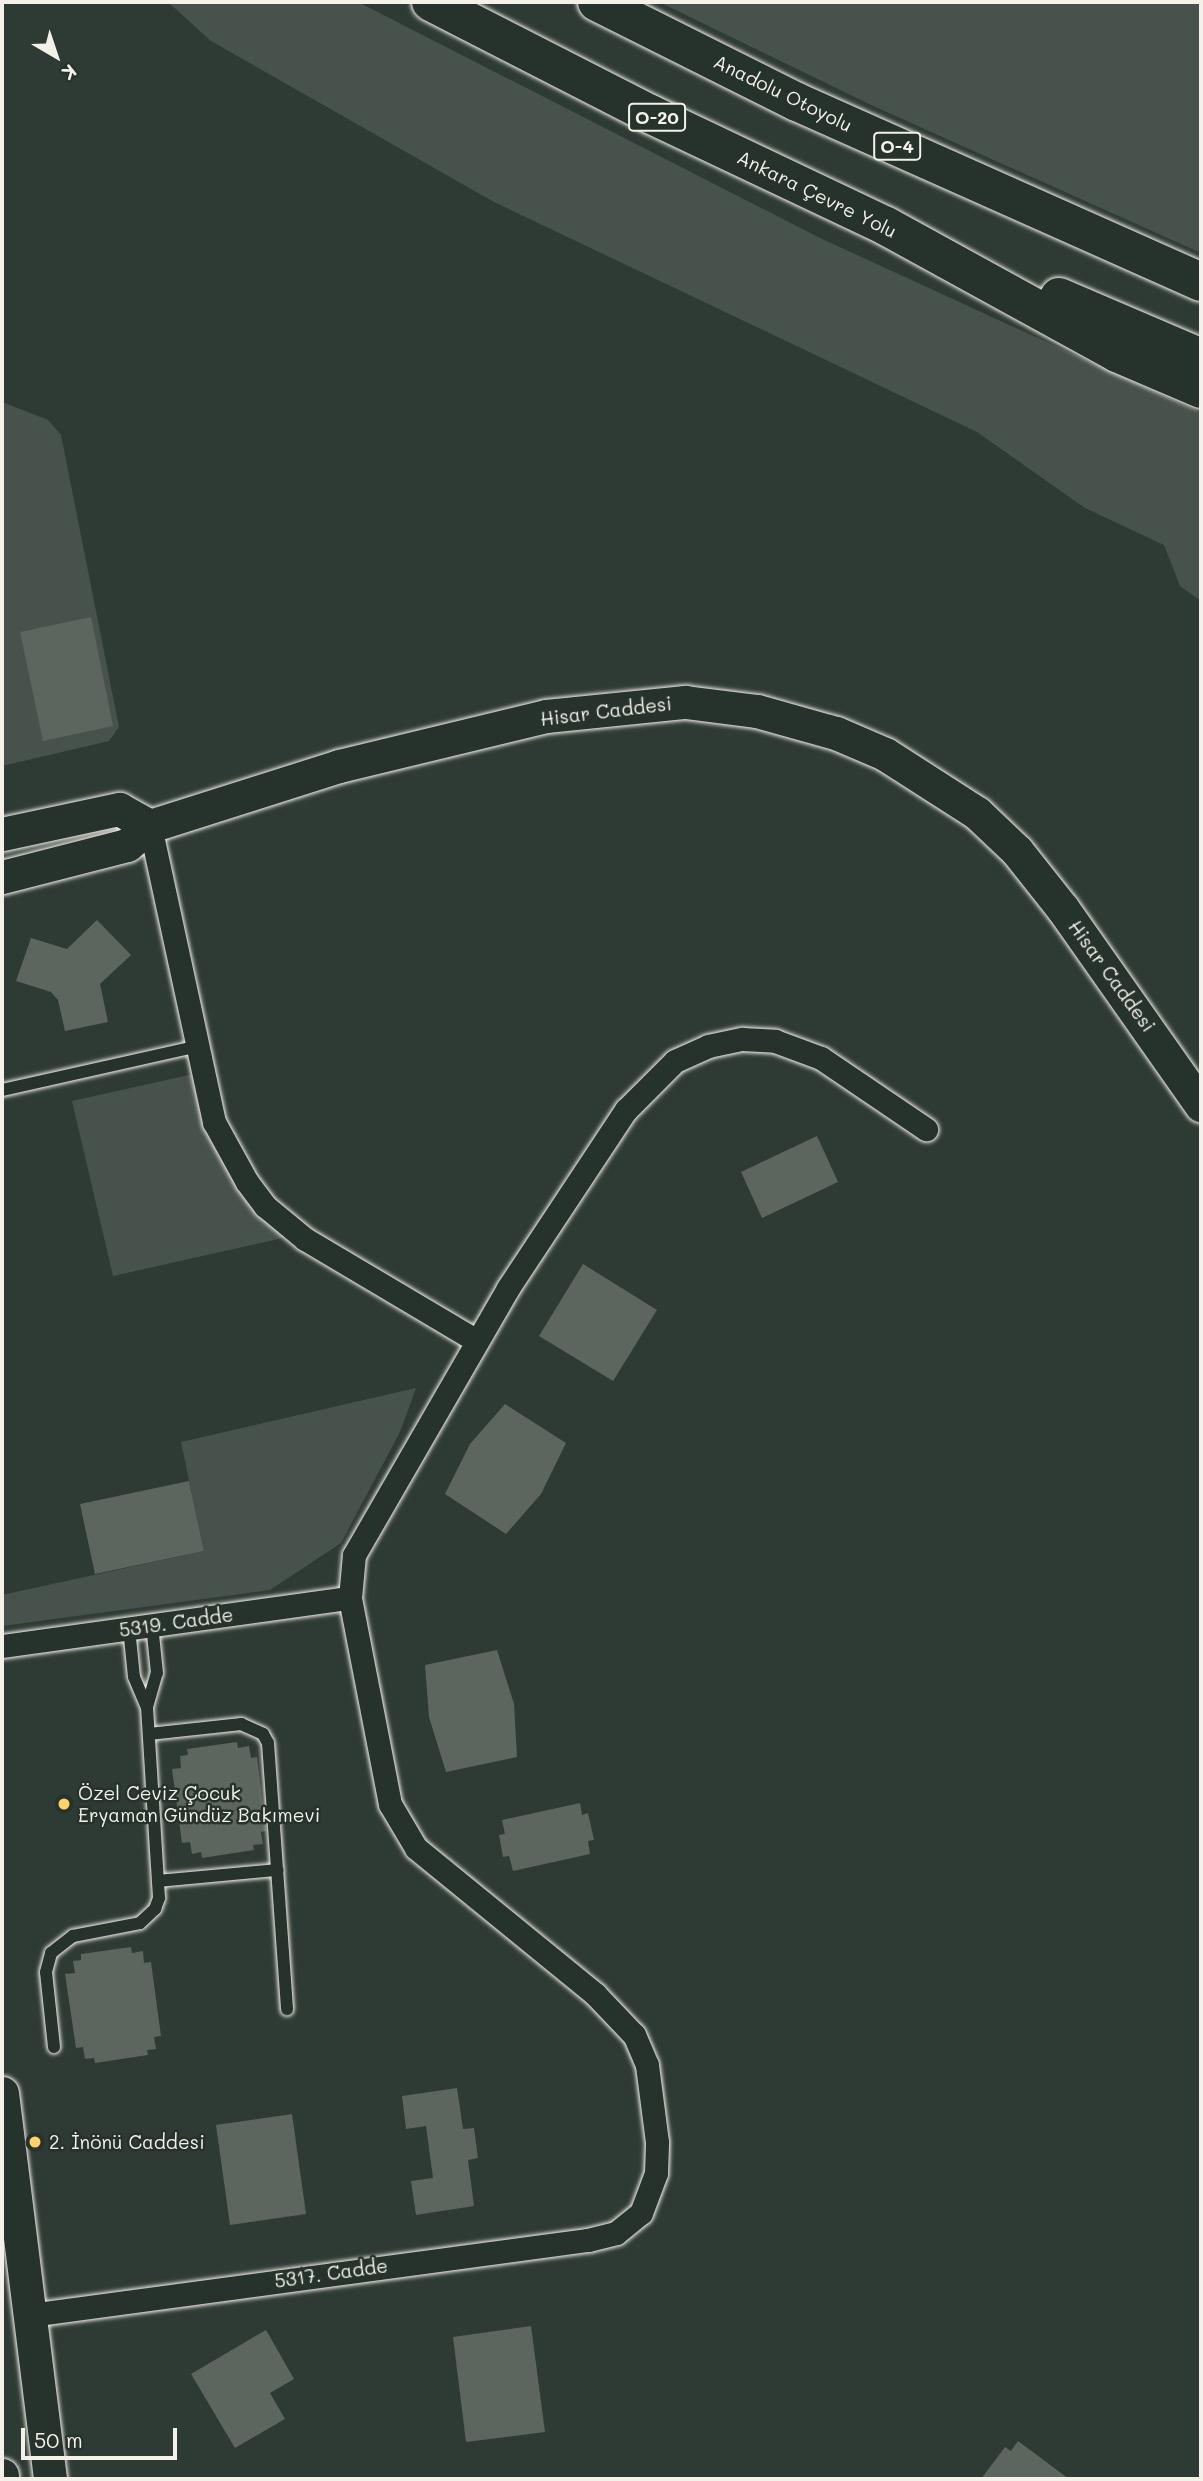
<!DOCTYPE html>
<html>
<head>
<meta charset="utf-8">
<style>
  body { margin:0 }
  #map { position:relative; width:1203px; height:2481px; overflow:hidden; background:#2e3b34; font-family:Mali,sans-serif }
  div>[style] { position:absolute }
  .green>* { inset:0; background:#48524c }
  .building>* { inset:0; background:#5c655e }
  .roads { filter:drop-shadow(0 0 2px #f4f1e8) drop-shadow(0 0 2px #f4f1e8) }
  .lane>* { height:12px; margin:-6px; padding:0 6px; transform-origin:6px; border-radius:6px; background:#26332d }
  .street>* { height:23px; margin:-11.5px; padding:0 11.5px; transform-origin:11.5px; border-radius:11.5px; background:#26332d }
  .secondary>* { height:33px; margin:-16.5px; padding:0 16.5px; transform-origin:16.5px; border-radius:16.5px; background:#26332d }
  .highway>* { height:38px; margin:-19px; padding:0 19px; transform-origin:19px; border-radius:19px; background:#26332d }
  .dots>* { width:19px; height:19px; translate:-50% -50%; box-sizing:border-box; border:4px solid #26332d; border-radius:50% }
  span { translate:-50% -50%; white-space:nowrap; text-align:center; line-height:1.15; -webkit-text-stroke:5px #26332d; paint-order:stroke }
  .shield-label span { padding:2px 5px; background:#26332d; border:2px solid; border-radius:5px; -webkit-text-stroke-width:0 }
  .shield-label { font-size:18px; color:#f4f1e8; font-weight:700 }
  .street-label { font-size:19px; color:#f4f1e8 }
  .poi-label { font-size:19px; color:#f4f1e8 }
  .left { translate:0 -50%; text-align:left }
  .frame { position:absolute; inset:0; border:4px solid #f4f1e8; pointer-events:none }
  .north { position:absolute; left:21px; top:21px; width:70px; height:70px; -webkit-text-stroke:5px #26332d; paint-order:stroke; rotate:141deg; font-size:19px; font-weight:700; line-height:28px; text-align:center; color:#f4f1e8 }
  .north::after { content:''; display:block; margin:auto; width:24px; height:32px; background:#f4f1e8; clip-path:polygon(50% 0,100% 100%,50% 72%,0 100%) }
  .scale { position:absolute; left:21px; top:2428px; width:156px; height:32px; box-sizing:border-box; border:4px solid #f4f1e8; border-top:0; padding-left:9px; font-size:21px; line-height:24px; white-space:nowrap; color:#f4f1e8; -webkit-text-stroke:5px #26332d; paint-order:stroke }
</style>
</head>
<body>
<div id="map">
  <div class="green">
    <i style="clip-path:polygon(168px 2px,358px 2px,820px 238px,1201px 413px,1201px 601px,1180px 586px,1164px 545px,1085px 508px,977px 432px,494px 202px,211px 41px)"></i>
    <i style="clip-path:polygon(659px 2px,1201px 2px,1201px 253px,871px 105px)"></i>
    <i style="clip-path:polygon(2px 402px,48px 420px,61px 435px,119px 727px,109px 741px,2px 766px)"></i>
    <i style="clip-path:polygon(198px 1073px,287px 1237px,113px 1276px,72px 1101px)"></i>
    <i style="clip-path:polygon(416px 1388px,400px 1432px,341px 1543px,270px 1590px,2px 1626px,2px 1595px,204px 1551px,181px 1442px)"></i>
  </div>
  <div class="building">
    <i style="clip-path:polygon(91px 617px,113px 726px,43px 741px,20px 632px)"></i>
    <i style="clip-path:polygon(97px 920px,131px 955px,100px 984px,108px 1022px,65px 1031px,58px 1000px,51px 992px,16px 981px,31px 938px,67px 949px)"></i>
    <i style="clip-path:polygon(817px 1136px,838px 1182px,762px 1218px,741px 1172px)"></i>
    <i style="clip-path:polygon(583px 1264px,657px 1310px,613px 1381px,539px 1336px)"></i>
    <i style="clip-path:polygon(505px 1404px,566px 1443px,541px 1494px,506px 1534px,445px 1494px,470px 1444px)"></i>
    <i style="clip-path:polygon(189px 1481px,204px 1551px,95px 1574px,80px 1504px)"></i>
    <i style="clip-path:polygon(497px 1650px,514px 1704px,517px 1757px,446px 1772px,429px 1717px,425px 1665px)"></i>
    <i style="clip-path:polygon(237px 1742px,238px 1748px,249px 1746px,251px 1758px,257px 1757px,266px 1831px,261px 1832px,263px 1844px,253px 1845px,254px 1850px,202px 1858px,201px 1852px,192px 1854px,190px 1842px,182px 1843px,172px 1769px,181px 1768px,180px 1756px,188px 1755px,187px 1749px)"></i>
    <i style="clip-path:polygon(580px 1803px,582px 1815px,588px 1813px,594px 1840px,588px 1841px,590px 1854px,513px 1871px,509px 1856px,503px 1857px,499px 1835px,505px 1834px,502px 1820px)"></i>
    <i style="clip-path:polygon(131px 1947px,132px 1953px,143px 1951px,144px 1963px,151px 1962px,161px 2036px,154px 2037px,156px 2049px,147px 2050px,148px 2055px,95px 2063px,94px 2058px,85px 2059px,83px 2047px,76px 2048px,65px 1974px,75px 1973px,73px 1961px,81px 1960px,81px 1954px)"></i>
    <i style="clip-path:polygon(457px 2088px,463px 2129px,474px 2128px,478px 2158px,468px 2160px,474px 2206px,416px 2215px,411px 2181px,433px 2178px,426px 2126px,406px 2129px,402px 2096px)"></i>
    <i style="clip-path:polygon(292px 2114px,306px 2214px,230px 2225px,216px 2125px)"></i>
    <i style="clip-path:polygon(531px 2326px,545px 2432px,466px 2442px,453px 2337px)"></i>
    <i style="clip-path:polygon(266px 2330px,294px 2379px,270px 2393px,285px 2419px,235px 2448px,191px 2374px)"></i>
    <i style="clip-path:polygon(1018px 2441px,1069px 2479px,981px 2479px,1005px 2447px,1011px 2451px)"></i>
  </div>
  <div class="roads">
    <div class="lane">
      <i style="left:2px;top:1090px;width:198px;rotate:-12.6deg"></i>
      <i style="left:129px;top:1628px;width:49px;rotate:84.2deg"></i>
      <i style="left:134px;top:1677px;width:33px;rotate:67deg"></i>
      <i style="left:147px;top:1707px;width:35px;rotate:-74deg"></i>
      <i style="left:157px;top:1673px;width:48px;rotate:-95.9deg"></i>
      <i style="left:149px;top:1734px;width:93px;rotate:-6.2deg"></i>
      <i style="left:241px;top:1724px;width:24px;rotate:24deg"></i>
      <i style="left:263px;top:1734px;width:10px;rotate:61deg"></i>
      <i style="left:268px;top:1743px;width:267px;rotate:85.9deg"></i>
      <i style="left:158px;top:1881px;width:120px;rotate:-5.3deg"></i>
      <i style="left:54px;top:2047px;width:75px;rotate:-96.1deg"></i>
      <i style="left:46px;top:1972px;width:20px;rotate:-75deg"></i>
      <i style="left:51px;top:1953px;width:28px;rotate:-38deg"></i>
      <i style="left:73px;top:1936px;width:68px;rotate:-11deg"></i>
      <i style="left:140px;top:1923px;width:21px;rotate:-43deg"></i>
      <i style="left:155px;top:1909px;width:12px;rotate:-70deg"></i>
      <i style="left:159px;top:1898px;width:191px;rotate:-93.6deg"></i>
    </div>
    <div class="street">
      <i style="left:150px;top:826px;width:303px;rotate:77.8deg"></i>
      <i style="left:214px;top:1122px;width:68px;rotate:61.2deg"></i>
      <i style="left:247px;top:1182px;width:30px;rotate:53deg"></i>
      <i style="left:265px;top:1206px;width:52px;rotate:39.5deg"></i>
      <i style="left:305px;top:1239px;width:200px;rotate:30.7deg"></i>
      <i style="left:2px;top:1646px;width:351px;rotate:-7.9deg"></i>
      <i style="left:30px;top:2315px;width:563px;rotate:-7.66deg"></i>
      <i style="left:588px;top:2240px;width:29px;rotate:-14deg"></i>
      <i style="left:616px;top:2233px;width:32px;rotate:-39deg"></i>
      <i style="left:641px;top:2213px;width:43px;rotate:-69.4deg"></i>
      <i style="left:656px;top:2173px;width:31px;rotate:-88deg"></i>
      <i style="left:657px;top:2142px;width:78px;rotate:-97.4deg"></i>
      <i style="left:647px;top:2065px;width:33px;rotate:-113deg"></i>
      <i style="left:634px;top:2035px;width:57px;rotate:-133.6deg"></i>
      <i style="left:595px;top:1994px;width:231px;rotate:-140.8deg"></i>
      <i style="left:416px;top:1848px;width:51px;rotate:-120.6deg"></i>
      <i style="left:390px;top:1804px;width:210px;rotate:-101deg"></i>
      <i style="left:350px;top:1598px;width:43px;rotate:-84.7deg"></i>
      <i style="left:354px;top:1555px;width:308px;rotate:-60deg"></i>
      <i style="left:508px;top:1288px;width:214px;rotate:-56.5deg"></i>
      <i style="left:626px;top:1110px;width:69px;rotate:-45deg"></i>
      <i style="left:675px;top:1061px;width:36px;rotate:-24deg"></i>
      <i style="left:708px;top:1046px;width:35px;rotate:-12deg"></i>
      <i style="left:742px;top:1039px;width:33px;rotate:3deg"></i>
      <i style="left:775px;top:1041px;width:49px;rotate:20.3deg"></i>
      <i style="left:821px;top:1058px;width:127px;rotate:34.1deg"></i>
    </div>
    <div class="secondary">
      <i style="left:2px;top:834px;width:120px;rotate:-12.1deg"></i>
      <i style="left:119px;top:809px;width:35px;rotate:29deg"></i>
      <i style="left:2px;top:877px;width:129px;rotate:-14.4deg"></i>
      <i style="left:127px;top:845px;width:30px;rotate:-40deg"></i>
      <i style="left:150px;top:826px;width:198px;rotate:-17.6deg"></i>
      <i style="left:339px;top:766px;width:213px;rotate:-13.6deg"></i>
      <i style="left:546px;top:716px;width:140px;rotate:-5.8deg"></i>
      <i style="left:685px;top:702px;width:73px;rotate:7.1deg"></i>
      <i style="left:757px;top:711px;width:82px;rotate:15.6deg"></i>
      <i style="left:836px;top:733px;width:53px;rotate:23.2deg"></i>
      <i style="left:885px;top:754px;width:109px;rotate:32.7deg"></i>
      <i style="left:977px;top:813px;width:55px;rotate:43.5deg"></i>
      <i style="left:1017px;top:851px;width:74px;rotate:51.6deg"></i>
      <i style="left:1063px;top:909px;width:240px;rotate:54.9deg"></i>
      <i style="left:2px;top:2093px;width:389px;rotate:82.9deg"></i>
      <i style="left:2px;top:2475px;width:4px;rotate:90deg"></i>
    </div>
    <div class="highway">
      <i style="left:431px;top:2px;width:246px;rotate:27.1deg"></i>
      <i style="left:650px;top:114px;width:261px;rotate:25.4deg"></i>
      <i style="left:886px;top:226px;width:264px;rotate:28.8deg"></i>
      <i style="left:1117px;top:353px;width:91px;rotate:23.2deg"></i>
      <i style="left:597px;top:2px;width:224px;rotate:26.6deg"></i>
      <i style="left:797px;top:102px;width:442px;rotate:24deg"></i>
      <i style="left:1059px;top:297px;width:155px;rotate:23.2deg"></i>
    </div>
  </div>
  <div class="dots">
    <i style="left:64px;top:1804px;background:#ffd166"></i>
    <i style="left:35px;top:2142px;background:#ffd166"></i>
  </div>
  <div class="shield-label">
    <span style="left:657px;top:117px">O-20</span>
    <span style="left:897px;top:146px">O-4</span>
  </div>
  <div class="street-label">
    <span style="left:783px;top:93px;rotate:26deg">Anadolu Otoyolu</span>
    <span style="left:817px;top:194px;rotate:26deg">Ankara Çevre Yolu</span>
    <span style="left:606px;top:711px;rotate:-7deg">Hisar Caddesi</span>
    <span style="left:1112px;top:976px;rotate:54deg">Hisar Caddesi</span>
    <span style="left:176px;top:1622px;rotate:-8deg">5319. Cadde</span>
    <span style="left:331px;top:2273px;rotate:-8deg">5317. Cadde</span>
  </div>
  <div class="poi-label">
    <span class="left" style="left:78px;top:1804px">Özel Ceviz Çocuk<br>Eryaman Gündüz Bakımevi</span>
    <span class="left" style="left:49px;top:2142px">2. İnönü Caddesi</span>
  </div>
  <div class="frame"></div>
  <div class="north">K</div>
  <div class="scale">50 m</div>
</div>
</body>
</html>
